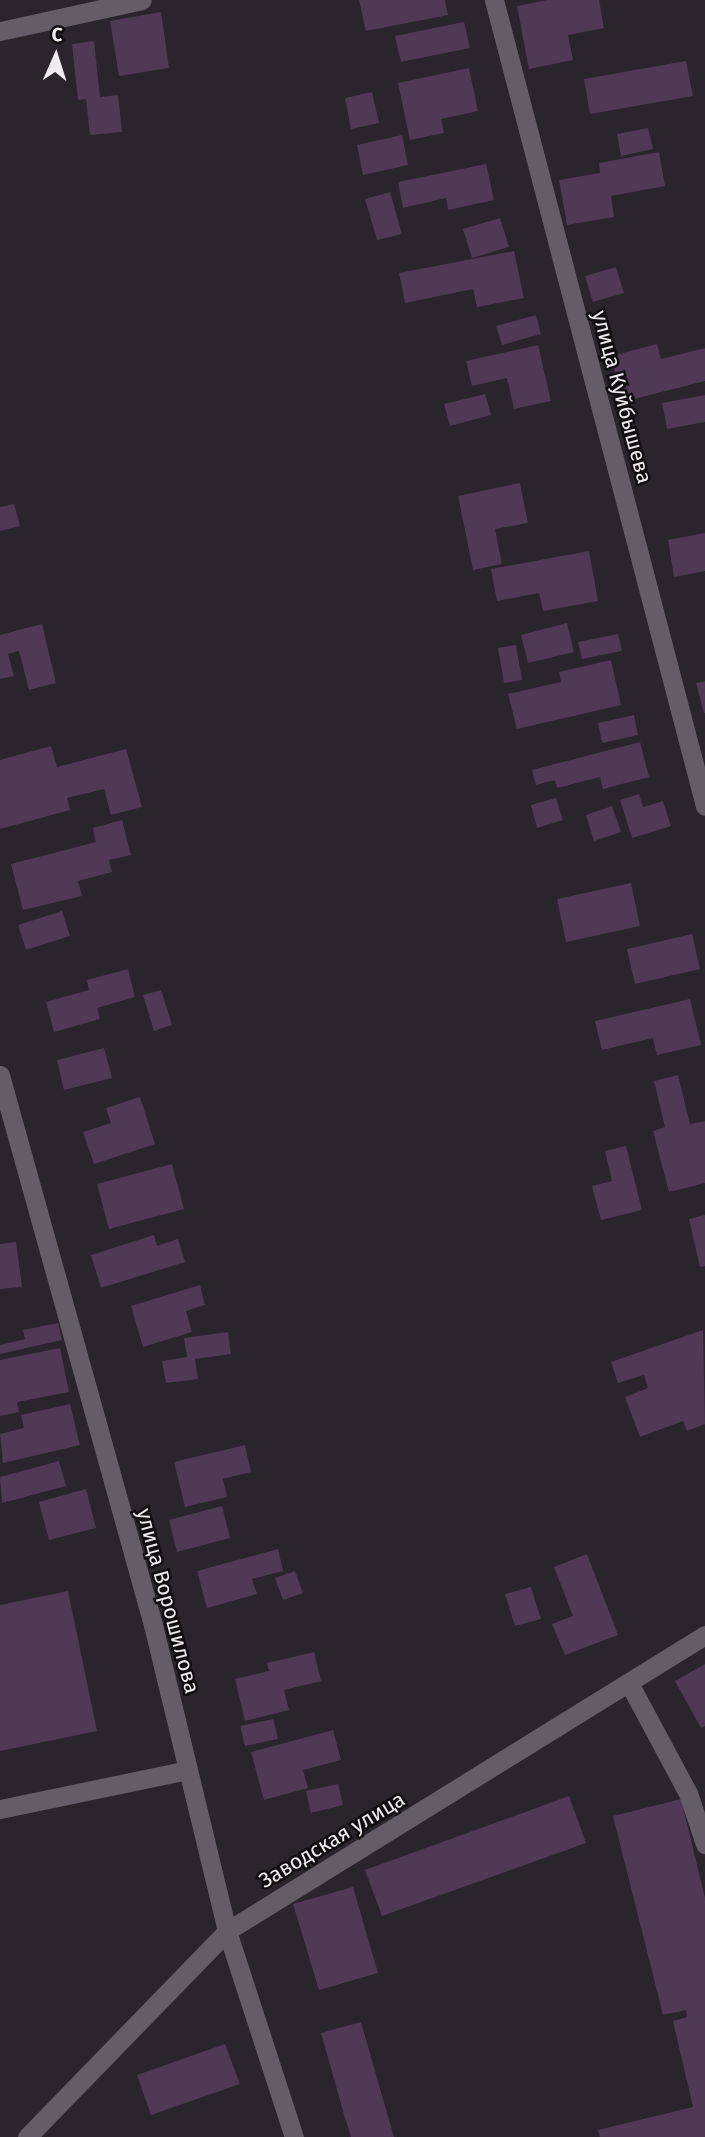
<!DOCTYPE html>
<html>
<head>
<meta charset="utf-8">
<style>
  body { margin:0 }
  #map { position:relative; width:705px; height:2137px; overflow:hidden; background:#2a242c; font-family:"Fira Sans",sans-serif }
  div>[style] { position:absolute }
  .building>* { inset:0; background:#4f3955 }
  .minor>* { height:19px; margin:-9.5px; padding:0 9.5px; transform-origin:9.5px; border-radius:9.5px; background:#645c66 }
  span { translate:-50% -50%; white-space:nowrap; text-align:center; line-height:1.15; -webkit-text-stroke:5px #110e12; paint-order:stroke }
  .street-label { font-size:21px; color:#eeeaf0 }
  .north { position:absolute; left:21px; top:21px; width:70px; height:70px; -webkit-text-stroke:5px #110e12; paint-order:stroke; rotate:3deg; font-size:19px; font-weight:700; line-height:28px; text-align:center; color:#eeeaf0 }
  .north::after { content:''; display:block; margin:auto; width:24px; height:32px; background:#eeeaf0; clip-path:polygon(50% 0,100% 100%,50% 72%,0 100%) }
</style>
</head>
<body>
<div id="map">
  <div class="building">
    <i style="clip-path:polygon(359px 0,445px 0,448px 15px,366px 31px)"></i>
    <i style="clip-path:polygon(547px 0,599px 0,604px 28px,568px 35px,573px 60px,529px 69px,517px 6px)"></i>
    <i style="clip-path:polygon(161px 12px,169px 68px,119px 76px,110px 21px)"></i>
    <i style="clip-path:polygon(464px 22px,470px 48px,401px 62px,395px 36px)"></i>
    <i style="clip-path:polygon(94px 41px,100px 97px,118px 95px,122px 132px,90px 135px,86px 99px,78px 100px,72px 44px)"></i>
    <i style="clip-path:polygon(686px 61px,693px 96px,590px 114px,584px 79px)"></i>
    <i style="clip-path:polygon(469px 68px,478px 111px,441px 119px,444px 133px,410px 140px,398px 83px)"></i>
    <i style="clip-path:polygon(372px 92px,379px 123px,351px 129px,345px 98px)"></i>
    <i style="clip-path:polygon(648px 128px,653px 149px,621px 156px,617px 134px)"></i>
    <i style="clip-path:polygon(402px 135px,408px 165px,363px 175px,357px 145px)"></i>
    <i style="clip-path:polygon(659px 152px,665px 186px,611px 196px,614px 217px,567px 225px,559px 180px,600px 173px,599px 163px)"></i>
    <i style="clip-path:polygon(486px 164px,494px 200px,448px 210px,446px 198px,403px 208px,398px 182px)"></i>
    <i style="clip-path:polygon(390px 192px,402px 234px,377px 240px,365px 199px)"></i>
    <i style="clip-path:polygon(500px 218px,509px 247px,472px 258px,463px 229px)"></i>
    <i style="clip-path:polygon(514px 251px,524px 298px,477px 307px,473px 289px,405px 303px,399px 273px)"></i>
    <i style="clip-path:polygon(616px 267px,624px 293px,593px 302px,585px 276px)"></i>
    <i style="clip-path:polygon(536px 315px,541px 334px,502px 345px,496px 326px)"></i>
    <i style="clip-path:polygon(657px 344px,661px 359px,705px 348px,705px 381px,622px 402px,611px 356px)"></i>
    <i style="clip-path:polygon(538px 345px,551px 401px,514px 409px,507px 378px,472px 386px,466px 361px)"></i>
    <i style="clip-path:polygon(485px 394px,491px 415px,450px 426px,444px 404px)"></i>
    <i style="clip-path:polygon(705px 395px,705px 422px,667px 429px,662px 403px)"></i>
    <i style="clip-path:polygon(520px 483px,528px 523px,495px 529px,502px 564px,473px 570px,458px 496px)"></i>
    <i style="clip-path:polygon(14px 504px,20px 526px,0 531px,0 507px)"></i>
    <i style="clip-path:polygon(705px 533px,705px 571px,674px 577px,668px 540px)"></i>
    <i style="clip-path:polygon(589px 551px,598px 601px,543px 611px,539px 593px,497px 601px,491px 569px)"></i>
    <i style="clip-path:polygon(567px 623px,574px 652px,528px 663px,521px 635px)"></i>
    <i style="clip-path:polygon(42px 624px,56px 683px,29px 690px,19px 651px,8px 654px,14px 676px,0 679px,0 635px)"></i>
    <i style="clip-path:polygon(618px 634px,622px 651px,582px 659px,578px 642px)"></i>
    <i style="clip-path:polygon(516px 645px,522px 680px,504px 683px,498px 648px)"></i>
    <i style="clip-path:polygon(611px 660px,621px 705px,517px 729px,508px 694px,561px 682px,559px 672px)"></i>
    <i style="clip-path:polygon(705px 681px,705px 713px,704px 713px,696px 683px)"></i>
    <i style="clip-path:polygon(634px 715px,638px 735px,602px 743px,598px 723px)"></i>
    <i style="clip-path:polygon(640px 742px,649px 777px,603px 789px,600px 777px,557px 788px,555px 780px,536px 785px,532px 770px)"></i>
    <i style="clip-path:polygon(51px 746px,57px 767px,126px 749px,142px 807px,111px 815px,104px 789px,67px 798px,70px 810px,0 829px,0 760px)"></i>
    <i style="clip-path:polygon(639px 794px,643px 807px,663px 801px,671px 826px,632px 838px,620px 800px)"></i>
    <i style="clip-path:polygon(556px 798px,563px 820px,537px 828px,531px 805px)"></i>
    <i style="clip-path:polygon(612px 806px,621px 832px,594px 841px,586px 815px)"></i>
    <i style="clip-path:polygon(122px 820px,131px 855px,109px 860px,112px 872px,78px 881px,82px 896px,23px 910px,11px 864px,96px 842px,93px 828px)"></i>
    <i style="clip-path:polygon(631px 883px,640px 926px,566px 942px,557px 899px)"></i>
    <i style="clip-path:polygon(62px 911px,70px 936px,26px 950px,18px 925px)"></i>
    <i style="clip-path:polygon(692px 934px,700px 969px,635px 984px,627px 949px)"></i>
    <i style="clip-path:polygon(128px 969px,135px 997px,97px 1008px,100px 1019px,54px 1032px,46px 1002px,89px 990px,87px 980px)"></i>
    <i style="clip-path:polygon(161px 990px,172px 1025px,154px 1031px,143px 995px)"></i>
    <i style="clip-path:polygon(690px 999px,701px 1045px,657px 1055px,653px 1038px,602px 1050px,595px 1021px)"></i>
    <i style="clip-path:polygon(104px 1048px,112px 1078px,64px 1090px,57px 1060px)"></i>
    <i style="clip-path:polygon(678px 1075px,690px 1124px,705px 1121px,705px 1183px,669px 1192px,653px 1131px,665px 1127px,654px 1081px)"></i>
    <i style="clip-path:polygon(140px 1097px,155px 1144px,94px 1164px,83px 1132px,111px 1123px,106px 1108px)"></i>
    <i style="clip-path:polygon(626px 1146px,642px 1210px,601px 1220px,592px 1186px,612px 1181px,605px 1151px)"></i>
    <i style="clip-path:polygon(172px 1164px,184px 1209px,109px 1229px,97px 1184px)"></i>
    <i style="clip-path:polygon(705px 1215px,705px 1266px,700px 1267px,689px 1219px)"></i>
    <i style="clip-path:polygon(154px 1235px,157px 1246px,178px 1239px,185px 1262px,101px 1288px,91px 1255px)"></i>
    <i style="clip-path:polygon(16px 1242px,22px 1287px,0 1289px,0 1244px)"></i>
    <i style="clip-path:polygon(200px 1285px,205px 1305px,186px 1311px,192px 1332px,143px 1347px,131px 1306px)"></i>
    <i style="clip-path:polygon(58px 1323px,62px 1340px,0 1354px,0 1345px,25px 1339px,23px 1330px)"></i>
    <i style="clip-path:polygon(703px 1330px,705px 1424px,687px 1431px,683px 1421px,640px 1437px,625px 1397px,648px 1388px,644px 1375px,618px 1383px,611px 1362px)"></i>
    <i style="clip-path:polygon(228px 1332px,231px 1354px,195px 1359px,198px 1379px,166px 1383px,162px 1361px,187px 1357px,184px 1338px)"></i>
    <i style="clip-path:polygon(60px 1348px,69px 1392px,17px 1402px,19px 1412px,0 1416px,0 1360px)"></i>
    <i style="clip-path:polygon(70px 1404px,80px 1445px,3px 1463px,0 1434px,24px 1428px,21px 1415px)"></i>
    <i style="clip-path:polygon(245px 1445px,251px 1472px,223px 1479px,227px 1497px,185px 1507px,174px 1462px)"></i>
    <i style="clip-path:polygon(59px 1461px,66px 1486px,2px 1503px,0 1477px)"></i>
    <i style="clip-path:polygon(86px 1489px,96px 1528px,49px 1540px,39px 1502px)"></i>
    <i style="clip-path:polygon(222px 1506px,230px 1538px,177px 1552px,169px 1520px)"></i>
    <i style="clip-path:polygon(278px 1549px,283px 1571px,252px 1579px,257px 1594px,207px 1608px,197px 1571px)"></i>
    <i style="clip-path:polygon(587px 1554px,618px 1635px,565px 1655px,552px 1624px,573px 1616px,554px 1567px)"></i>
    <i style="clip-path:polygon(295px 1571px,303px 1593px,283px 1600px,275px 1578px)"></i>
    <i style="clip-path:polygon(531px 1587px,541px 1619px,515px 1626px,505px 1594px)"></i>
    <i style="clip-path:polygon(68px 1591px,97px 1731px,0 1751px,0 1605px)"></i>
    <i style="clip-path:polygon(314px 1652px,321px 1681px,284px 1690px,289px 1710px,245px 1721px,235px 1679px,269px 1671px,267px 1663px)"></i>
    <i style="clip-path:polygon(705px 1664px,705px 1726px,701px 1728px,675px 1681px)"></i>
    <i style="clip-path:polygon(273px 1719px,278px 1739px,245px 1746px,240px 1726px)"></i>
    <i style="clip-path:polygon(333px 1730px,341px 1760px,303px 1770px,308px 1788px,264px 1800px,251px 1752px)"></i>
    <i style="clip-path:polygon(338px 1784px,343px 1805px,311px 1813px,306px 1791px)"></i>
    <i style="clip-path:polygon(569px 1796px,586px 1843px,382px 1916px,365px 1870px)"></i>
    <i style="clip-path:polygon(681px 1799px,705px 1898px,705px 2137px,600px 2137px,598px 2130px,693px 2107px,673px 2021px,687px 2017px,686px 2010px,663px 2015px,613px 1816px)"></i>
    <i style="clip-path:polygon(353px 1887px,378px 1973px,319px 1990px,293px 1904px)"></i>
    <i style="clip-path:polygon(361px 2022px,385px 2106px,394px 2137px,351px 2137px,345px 2118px,321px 2033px)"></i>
    <i style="clip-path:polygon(225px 2044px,240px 2084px,151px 2115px,137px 2075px)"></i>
  </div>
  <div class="minor">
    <i style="left:494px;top:0;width:833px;rotate:75.33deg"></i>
    <i style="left:0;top:31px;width:145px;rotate:-12.3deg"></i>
    <i style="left:0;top:1075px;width:571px;rotate:74.45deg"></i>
    <i style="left:153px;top:1625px;width:315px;rotate:76.4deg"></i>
    <i style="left:227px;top:1931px;width:217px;rotate:72deg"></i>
    <i style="left:630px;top:1685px;width:123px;rotate:61.8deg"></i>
    <i style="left:688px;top:1793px;width:54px;rotate:71.6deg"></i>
    <i style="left:0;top:1809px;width:192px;rotate:-11.7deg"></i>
    <i style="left:27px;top:2137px;width:287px;rotate:-45.8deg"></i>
    <i style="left:227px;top:1931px;width:562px;rotate:-31.77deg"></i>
  </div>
  <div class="street-label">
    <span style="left:622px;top:397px;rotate:75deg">улица Куйбышева</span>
    <span style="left:168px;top:1601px;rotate:75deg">улица Ворошилова</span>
    <span style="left:332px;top:1840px;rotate:-31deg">Заводская улица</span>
  </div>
  <div class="north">С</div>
</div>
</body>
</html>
